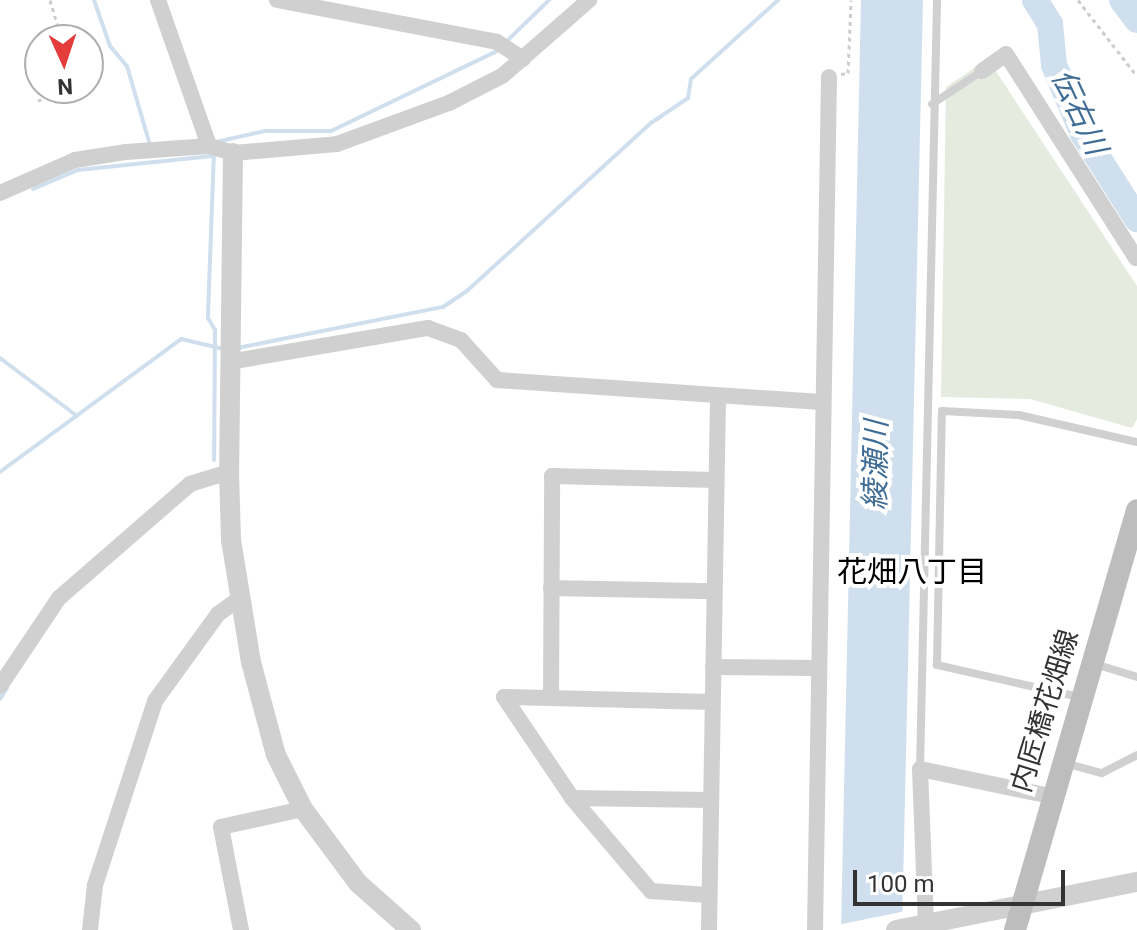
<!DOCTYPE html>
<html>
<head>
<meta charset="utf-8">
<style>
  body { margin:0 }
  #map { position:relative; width:1137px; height:930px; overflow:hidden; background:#fff; font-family:Roboto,"Noto Sans JP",sans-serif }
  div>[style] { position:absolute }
  .green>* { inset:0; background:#e5ecdf }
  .water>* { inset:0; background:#cfdfee }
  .pier>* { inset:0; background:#fff }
  .stream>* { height:4px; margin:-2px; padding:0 2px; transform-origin:2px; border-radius:2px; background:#cfdfee }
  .river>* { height:26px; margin:-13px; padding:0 13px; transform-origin:13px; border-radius:13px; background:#cfdfee }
  .path>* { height:3px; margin-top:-1.5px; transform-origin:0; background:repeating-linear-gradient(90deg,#cdcdcd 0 4px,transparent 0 8px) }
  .service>* { height:8px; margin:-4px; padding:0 4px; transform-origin:4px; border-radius:4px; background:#d0d0d0 }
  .minor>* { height:16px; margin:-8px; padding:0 8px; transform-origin:8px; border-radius:8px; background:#d0d0d0 }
  .tertiary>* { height:20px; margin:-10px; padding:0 10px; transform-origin:10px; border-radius:10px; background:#d0d0d0 }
  .secondary>* { height:22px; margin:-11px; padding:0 11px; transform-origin:11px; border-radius:11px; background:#bdbdbd }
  span { translate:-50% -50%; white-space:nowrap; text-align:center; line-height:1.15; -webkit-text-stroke:8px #fff; paint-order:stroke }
  .street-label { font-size:28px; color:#333 }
  .water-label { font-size:30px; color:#406d96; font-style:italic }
  .neighbourhood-label { font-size:30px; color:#000 }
  .north { position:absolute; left:24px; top:24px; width:80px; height:80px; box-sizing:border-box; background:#fff; border:2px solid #adadad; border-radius:50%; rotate:177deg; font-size:22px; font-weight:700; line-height:32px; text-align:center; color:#333 }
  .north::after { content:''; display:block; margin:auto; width:28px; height:36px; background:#e43d3b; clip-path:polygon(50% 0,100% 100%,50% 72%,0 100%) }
  .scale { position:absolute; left:853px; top:870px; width:212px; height:36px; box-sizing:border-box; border:4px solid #333; border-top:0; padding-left:10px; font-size:24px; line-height:28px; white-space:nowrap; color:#333; -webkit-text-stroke:6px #fff; paint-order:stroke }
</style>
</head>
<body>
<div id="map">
  <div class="green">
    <i style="clip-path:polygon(988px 59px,1137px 286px,1137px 419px,1132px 428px,1030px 399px,941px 397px,946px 87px)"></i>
  </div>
  <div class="water">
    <i style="clip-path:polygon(861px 0,923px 0,902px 930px,841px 930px)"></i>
  </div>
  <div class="pier">
    <i style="clip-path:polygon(906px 911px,906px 930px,837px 930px,837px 925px)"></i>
  </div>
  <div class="stream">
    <i style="left:94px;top:0;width:49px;rotate:70.8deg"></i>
    <i style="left:110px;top:46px;width:26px;rotate:50deg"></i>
    <i style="left:127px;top:66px;width:82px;rotate:73.8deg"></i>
    <i style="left:505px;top:43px;width:62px;rotate:-44.3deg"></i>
    <i style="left:216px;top:142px;width:50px;rotate:-12.7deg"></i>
    <i style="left:265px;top:131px;width:66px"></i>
    <i style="left:331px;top:131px;width:187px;rotate:-25.7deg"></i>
    <i style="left:214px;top:151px;width:167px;rotate:92.1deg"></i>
    <i style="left:208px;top:318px;width:14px;rotate:60deg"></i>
    <i style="left:215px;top:330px;width:130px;rotate:90.4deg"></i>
    <i style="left:33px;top:189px;width:49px;rotate:-22.9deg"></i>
    <i style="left:78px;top:170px;width:135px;rotate:-6deg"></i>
    <i style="left:237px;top:348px;width:210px;rotate:-11.3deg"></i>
    <i style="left:443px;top:307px;width:30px;rotate:-34deg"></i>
    <i style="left:468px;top:290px;width:248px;rotate:-42.4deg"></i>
    <i style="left:651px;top:123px;width:45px;rotate:-34deg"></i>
    <i style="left:688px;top:98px;width:19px;rotate:-81deg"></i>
    <i style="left:691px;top:79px;width:118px;rotate:-42.2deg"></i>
    <i style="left:0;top:358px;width:96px;rotate:37deg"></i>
    <i style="left:0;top:472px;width:225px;rotate:-36.3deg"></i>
    <i style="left:181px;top:339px;width:44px;rotate:13.1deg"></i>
    <i style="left:0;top:699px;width:13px;rotate:-58deg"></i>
  </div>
  <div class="river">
    <i style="left:1035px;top:0;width:28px;rotate:58deg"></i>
    <i style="left:1050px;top:24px;width:41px;rotate:84.4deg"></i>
    <i style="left:1054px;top:65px;width:75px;rotate:67.2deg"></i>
    <i style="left:1083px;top:134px;width:101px;rotate:57.6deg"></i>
    <i style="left:1122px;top:0;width:25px;rotate:53deg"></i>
  </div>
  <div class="path">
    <i style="left:50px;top:0;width:42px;rotate:73.3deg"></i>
    <i style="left:1078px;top:0;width:96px;rotate:52.2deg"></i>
    <i style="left:841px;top:74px;width:7px;rotate:-8deg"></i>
    <i style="left:848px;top:73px;width:73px;rotate:-87.6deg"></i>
    <i style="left:38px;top:101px;width:26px;rotate:-29deg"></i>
  </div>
  <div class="service">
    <i style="left:932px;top:104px;width:60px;rotate:-33.4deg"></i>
    <i style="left:1095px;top:664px;width:44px;rotate:17.2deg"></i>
    <i style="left:1079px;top:697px;width:146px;rotate:-167.3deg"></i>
    <i style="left:937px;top:665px;width:254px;rotate:-88.9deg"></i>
    <i style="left:942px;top:411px;width:77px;rotate:3deg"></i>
    <i style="left:1019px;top:415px;width:121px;rotate:12.9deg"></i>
    <i style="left:1064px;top:763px;width:39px;rotate:15deg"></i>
    <i style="left:1102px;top:773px;width:39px;rotate:-27deg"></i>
    <i style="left:920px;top:769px;width:769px;rotate:-88.73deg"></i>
  </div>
  <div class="minor">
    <i style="left:158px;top:0;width:155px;rotate:70.7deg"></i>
    <i style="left:277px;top:0;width:224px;rotate:10.8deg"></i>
    <i style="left:497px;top:42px;width:31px;rotate:33deg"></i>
    <i style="left:982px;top:71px;width:29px;rotate:-35deg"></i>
    <i style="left:1006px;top:54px;width:242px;rotate:57.5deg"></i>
    <i style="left:0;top:193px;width:82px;rotate:-23.7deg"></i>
    <i style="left:75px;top:160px;width:52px;rotate:-8.9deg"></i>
    <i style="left:126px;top:152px;width:83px;rotate:-4.1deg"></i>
    <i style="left:209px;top:146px;width:25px;rotate:16deg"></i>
    <i style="left:233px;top:153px;width:104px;rotate:-4.9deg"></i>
    <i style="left:337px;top:144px;width:119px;rotate:-20.1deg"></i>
    <i style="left:449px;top:103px;width:59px;rotate:-27deg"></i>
    <i style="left:502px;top:76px;width:116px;rotate:-41.1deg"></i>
    <i style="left:229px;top:362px;width:202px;rotate:-9.7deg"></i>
    <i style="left:428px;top:328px;width:35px;rotate:20deg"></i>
    <i style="left:461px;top:340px;width:54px;rotate:48deg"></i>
    <i style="left:497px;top:380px;width:325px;rotate:3.9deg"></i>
    <i style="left:551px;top:588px;width:163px;rotate:1.1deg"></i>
    <i style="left:713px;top:667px;width:104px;rotate:0.6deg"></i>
    <i style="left:0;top:686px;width:106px;rotate:-56.2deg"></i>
    <i style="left:59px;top:598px;width:174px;rotate:-41deg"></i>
    <i style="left:190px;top:484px;width:41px;rotate:-17.1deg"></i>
    <i style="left:504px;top:697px;width:122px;rotate:56deg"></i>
    <i style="left:572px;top:798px;width:122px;rotate:49.7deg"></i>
    <i style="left:651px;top:891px;width:57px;rotate:4deg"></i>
    <i style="left:504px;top:697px;width:208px;rotate:1.4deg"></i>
    <i style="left:551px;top:698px;width:222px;rotate:-89.7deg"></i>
    <i style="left:552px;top:476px;width:163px;rotate:1.4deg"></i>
    <i style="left:572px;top:798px;width:138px;rotate:0.8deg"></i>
    <i style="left:926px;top:925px;width:156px;rotate:-92.2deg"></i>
    <i style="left:920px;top:769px;width:133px;rotate:11.7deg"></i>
    <i style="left:90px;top:930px;width:45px;rotate:-83.7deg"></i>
    <i style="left:95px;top:885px;width:194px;rotate:-71.9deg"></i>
    <i style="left:155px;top:701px;width:107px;rotate:-54.1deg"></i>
    <i style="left:218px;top:614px;width:26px;rotate:-36deg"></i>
    <i style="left:241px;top:930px;width:105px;rotate:-101deg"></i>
    <i style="left:221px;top:827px;width:84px;rotate:-12.4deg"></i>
    <i style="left:709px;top:930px;width:534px;rotate:-89.03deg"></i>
    <i style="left:815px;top:930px;width:853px;rotate:-89.06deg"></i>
  </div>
  <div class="tertiary">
    <i style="left:233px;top:153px;width:319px;rotate:90.7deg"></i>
    <i style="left:229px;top:472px;width:68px;rotate:88.3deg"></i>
    <i style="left:231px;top:540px;width:124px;rotate:80.7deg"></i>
    <i style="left:251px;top:662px;width:96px;rotate:75deg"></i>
    <i style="left:276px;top:755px;width:60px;rotate:63.4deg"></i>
    <i style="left:303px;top:809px;width:92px;rotate:53.4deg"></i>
    <i style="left:358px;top:883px;width:71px;rotate:41.6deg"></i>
    <i style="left:896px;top:930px;width:246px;rotate:-11.3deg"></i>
  </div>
  <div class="secondary">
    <i style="left:1015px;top:930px;width:437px;rotate:-73.8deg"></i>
  </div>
  <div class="street-label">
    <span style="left:1045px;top:711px;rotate:-73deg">内匠橋花畑線</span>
  </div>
  <div class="water-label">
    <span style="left:1079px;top:112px;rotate:65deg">伝右川</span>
    <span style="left:876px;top:465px;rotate:-89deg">綾瀬川</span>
  </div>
  <div class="neighbourhood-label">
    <span style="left:912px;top:572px">花畑八丁目</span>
  </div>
  <div class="north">N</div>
  <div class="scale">100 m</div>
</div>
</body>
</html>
